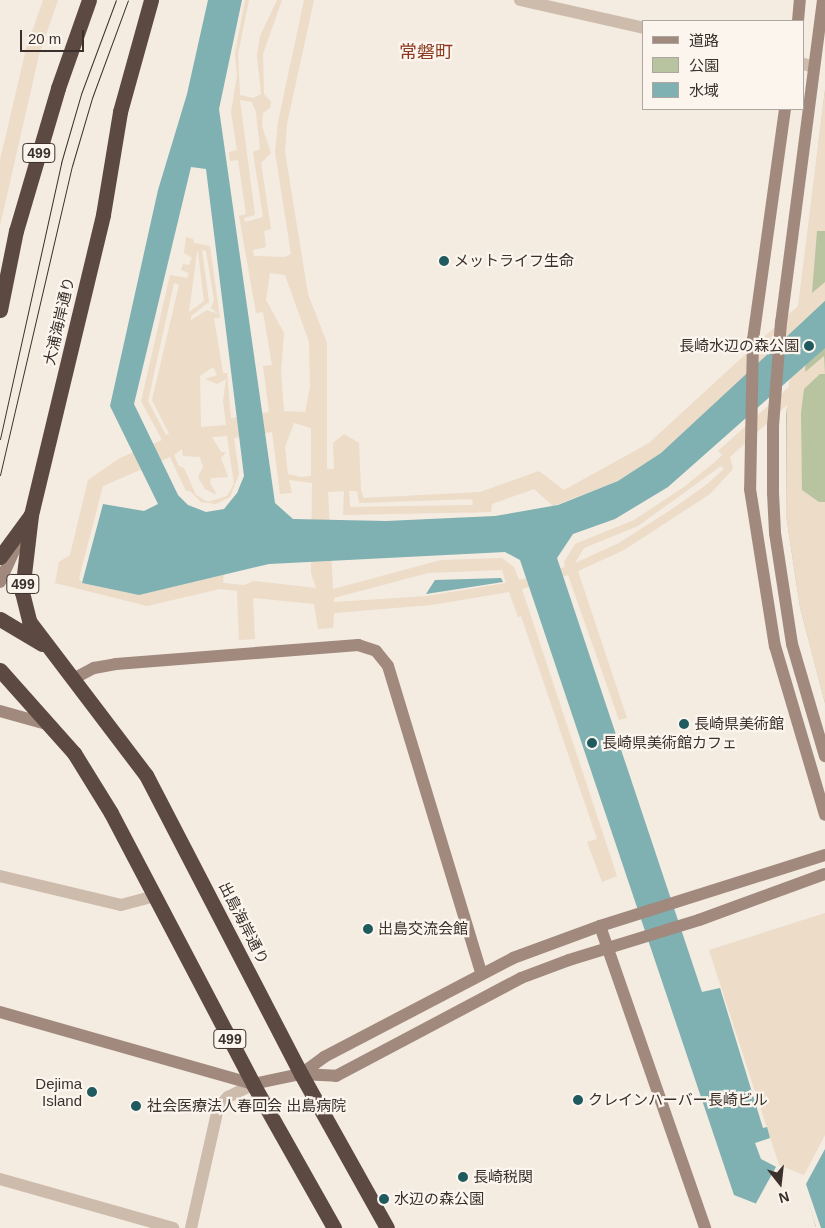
<!DOCTYPE html>
<html>
<head>
<meta charset="utf-8">
<style>
  body { margin:0 }
  #map { position:relative; width:825px; height:1228px; overflow:hidden; background:#f4ebe1; font-family:Helvetica,"Noto Sans JP",sans-serif }
  div>[style] { position:absolute }
  .green>* { inset:0; background:#b8c4a0 }
  .plaza>* { inset:0; background:#ecdcc8 }
  .water>* { inset:0; background:#7fb0b2 }
  .pier>* { inset:0; background:#f4ebe1 }
  .street>* { height:12px; margin:-6px; padding:0 6px; transform-origin:6px; border-radius:6px; background:#cdbbac }
  .secondary>* { height:12px; margin:-6px; padding:0 6px; transform-origin:6px; border-radius:6px; background:#a18a7d }
  .highway>* { height:15px; margin:-7.5px; padding:0 7.5px; transform-origin:7.5px; border-radius:7.5px; background:#5c4a42 }
  .tram>* { height:1px; margin:-0.5px; padding:0 0.5px; transform-origin:0.5px; border-radius:0.5px; background:#3b302b }
  .dots>* { width:14px; height:14px; translate:-50% -50%; box-sizing:border-box; border:2px solid #fbf5ee; border-radius:50% }
  span { translate:-50% -50%; white-space:nowrap; text-align:center; line-height:1.15; -webkit-text-stroke:4.5px #fbf5ee; paint-order:stroke }
  .shield-label span { padding:1px 4px; background:#fbf5ee; border:1px solid; border-radius:4px; -webkit-text-stroke-width:0 }
  .shield-label { font-size:14px; color:#3b302b; font-weight:700 }
  .poi-label { font-size:15px; color:#3b302b }
  .left { translate:0 -50%; text-align:left }
  .right { translate:-100% -50%; text-align:right }
  .street-label { font-size:15px; color:#3b302b }
  .quarter-label { font-size:18px; color:#8c3b22 }
  .legend { position:absolute; left:642px; top:20px; width:162px; height:90px; box-sizing:border-box; background:#fbf5ee; border:1px solid #aea6a0; margin:0; padding:6px 9px; list-style:none; font-size:15px; color:#3b302b }
  .legend li { display:flex; align-items:center; gap:10px; height:25px }
  .legend b { width:25px; border:1px solid #aea6a0 }
  .north { position:absolute; left:755px; top:1158px; width:50px; height:50px; -webkit-text-stroke:4px #fbf5ee; paint-order:stroke; rotate:164deg; font-size:14px; font-weight:700; line-height:20px; text-align:center; color:#3b302b }
  .north::after { content:''; display:block; margin:auto; width:18px; height:22px; background:#3b302b; clip-path:polygon(50% 0,100% 100%,50% 72%,0 100%) }
  .scale { position:absolute; left:20px; top:30px; width:64px; height:22px; box-sizing:border-box; border:2px solid #3b302b; border-top:0; padding-left:6px; font-size:15px; line-height:18px; white-space:nowrap; color:#3b302b; -webkit-text-stroke:4px #fbf5ee; paint-order:stroke }
</style>
</head>
<body>
<div id="map">
  <div class="green">
    <i style="clip-path:polygon(825px 90px,825px 703px,800px 607px,786px 515px,786px 415px)"></i>
  </div>
  <div class="plaza">
    <i style="clip-path:polygon(43px 0,58px 0,39px 55px,0 226px,0 160px,26px 49px)"></i>
    <i style="clip-path:polygon(evenodd,245px 0,249px 0,238px 54px,240px 95px,253px 98px,261px 94px,257px 55px,260px 36px,277px 0,282px 0,263px 54px,264px 94px,271px 102px,270px 108px,263px 113px,262px 126px,271px 153px,261px 163px,271px 229px,264px 231px,266px 247px,253px 250px,254px 256px,284px 257px,291px 254px,275px 152px,278px 122px,304px 0,314px 0,287px 124px,285px 152px,308px 294px,327px 343px,327px 469px,334px 469px,333px 443px,344px 434px,359px 443px,361px 491px,364px 498px,480px 492px,539px 471px,564px 490px,649px 443px,798px 306px,825px 90px,825px 231px,817px 231px,812px 293px,825px 282px,825px 301px,810px 315px,805px 372px,824px 356px,825px 374px,820px 374px,804px 389px,801px 413px,802px 490px,819px 502px,825px 502px,825px 703px,800px 607px,786px 515px,787px 405px,730px 457px,733px 469px,710px 494px,624px 550px,578px 571px,627px 718px,619px 720px,568px 575px,522px 589px,617px 876px,602px 882px,587px 842px,597px 839px,521px 616px,518px 617px,509px 592px,431px 605px,334px 613px,333px 628px,318px 629px,314px 604px,253px 598px,255px 639px,239px 640px,237px 591px,220px 589px,147px 606px,55px 583px,59px 562px,70px 555px,88px 480px,120px 458px,162px 440px,141px 401px,170px 275px,187px 278px,189px 273px,181px 270px,183px 264px,189px 265px,192px 258px,184px 253px,186px 237px,193px 239px,194px 243px,210px 246px,220px 318px,214px 318px,223px 373px,227px 373px,231px 418px,269px 412px,263px 366px,272px 365px,263px 312px,256px 313px,239px 216px,246px 214px,238px 160px,230px 161px,229px 152px,237px 150px,231px 112px,237px 76px,235px 53px,245px 0,240px 100px,252px 102px,256px 112px,260px 149px,253px 152px,263px 217px,245px 222px,244px 218px,255px 215px,240px 100px,245px 0,202px 250px,206px 251px,214px 300px,211px 308px,218px 314px,207px 310px,191px 320px,191px 316px,209px 302px,202px 250px,245px 0,198px 252px,204px 301px,189px 312px,197px 252px,198px 252px,245px 0,270px 273px,285px 275px,309px 342px,310px 387px,305px 412px,284px 411px,281px 371px,284px 333px,266px 300px,270px 273px,245px 0,174px 283px,179px 285px,152px 400px,169px 434px,166px 435px,148px 401px,174px 283px,245px 0,796px 329px,789px 387px,718px 451px,722px 455px,716px 461px,684px 487px,634px 520px,575px 544px,564px 562px,565px 567px,519px 580px,514px 567px,502px 558px,441px 560px,333px 589px,328px 492px,344px 491px,343px 515px,491px 512px,492px 504px,534px 489px,553px 506px,618px 481px,661px 453px,796px 329px,245px 0,213px 367px,217px 375px,205px 379px,217px 384px,226px 379px,223px 401px,226px 425px,201px 427px,200px 376px,213px 367px,245px 0,294px 423px,311px 428px,311px 476px,301px 477px,288px 474px,285px 447px,294px 423px,245px 0,272px 432px,280px 494px,292px 493px,289px 480px,312px 483px,311px 573px,316px 588px,254px 581px,244px 585px,223px 583px,224px 574px,139px 595px,82px 583px,79px 578px,103px 486px,170px 457px,186px 491px,190px 491px,201px 502px,216px 504px,230px 497px,239px 474px,234px 438px,272px 432px,245px 0,227px 436px,234px 484px,227px 496px,208px 502px,196px 495px,184px 468px,179px 466px,174px 455px,182px 449px,183px 456px,200px 457px,203px 467px,198px 477px,205px 489px,217px 495px,210px 483px,211px 478px,228px 477px,221px 458px,226px 452px,221px 452px,212px 437px,227px 436px,245px 0,721px 466px,724px 469px,706px 485px,672px 509px,619px 543px,575px 563px,584px 548px,638px 526px,721px 466px,245px 0,349px 491px,357px 491px,359px 503px,472px 499px,473px 505px,350px 507px,349px 491px,245px 0,502px 570px,506px 583px,500px 584px,427px 596px,334px 602px,334px 598px,428px 573px,502px 570px)"></i>
    <i style="clip-path:polygon(825px 913px,825px 1135px,804px 1175px,779px 1165px,709px 950px)"></i>
  </div>
  <div class="water">
    <i style="clip-path:polygon(evenodd,208px 0,242px 0,219px 109px,275px 503px,293px 519px,386px 521px,495px 516px,558px 505px,618px 481px,661px 453px,825px 301px,825px 348px,668px 487px,615px 519px,573px 534px,557px 558px,702px 992px,720px 988px,763px 1128px,767px 1127px,770px 1138px,755px 1143px,761px 1159px,801px 1180px,816px 1227px,734px 1195px,520px 560px,505px 552px,269px 564px,139px 595px,82px 583px,103px 504px,144px 511px,158px 504px,110px 406px,158px 190px,187px 94px,208px 0,191px 167px,206px 169px,244px 476px,237px 493px,224px 509px,206px 512px,188px 505px,178px 495px,134px 404px,191px 167px)"></i>
    <i style="clip-path:polygon(501px 578px,503px 582px,426px 594px,435px 580px)"></i>
    <i style="clip-path:polygon(825px 1149px,825px 1228px,821px 1228px,806px 1184px)"></i>
  </div>
  <div class="pier">
    <i style="clip-path:polygon(777px 1165px,802px 1178px,816px 1228px,755px 1205px)"></i>
  </div>
  <div class="street">
    <i style="left:520px;top:0;width:127px;rotate:12.7deg"></i>
    <i style="left:804px;top:64px;width:10px;rotate:17deg"></i>
    <i style="left:0;top:876px;width:124px;rotate:13.5deg"></i>
    <i style="left:121px;top:905px;width:35px;rotate:-15deg"></i>
    <i style="left:0;top:1179px;width:180px;rotate:15.8deg"></i>
    <i style="left:191px;top:1228px;width:123px;rotate:-77.3deg"></i>
    <i style="left:218px;top:1108px;width:15px;rotate:-48deg"></i>
    <i style="left:228px;top:1097px;width:28px;rotate:-27deg"></i>
  </div>
  <div class="secondary">
    <i style="left:823px;top:0;width:325px;rotate:97.4deg"></i>
    <i style="left:781px;top:322px;width:103px;rotate:94.4deg"></i>
    <i style="left:773px;top:425px;width:68px;rotate:90deg"></i>
    <i style="left:773px;top:493px;width:40px;rotate:87.1deg"></i>
    <i style="left:775px;top:533px;width:112px;rotate:81.3deg"></i>
    <i style="left:792px;top:644px;width:117px;rotate:73.6deg"></i>
    <i style="left:798px;top:21px;width:21px;rotate:-85deg"></i>
    <i style="left:785px;top:109px;width:232px;rotate:97.9deg"></i>
    <i style="left:753px;top:339px;width:150px;rotate:91.1deg"></i>
    <i style="left:750px;top:489px;width:159px;rotate:81deg"></i>
    <i style="left:775px;top:646px;width:176px;rotate:73.5deg"></i>
    <i style="left:0;top:582px;width:54px;rotate:-65.8deg"></i>
    <i style="left:73px;top:679px;width:24px;rotate:-28deg"></i>
    <i style="left:94px;top:668px;width:22px;rotate:-10deg"></i>
    <i style="left:116px;top:664px;width:243px;rotate:-4.5deg"></i>
    <i style="left:358px;top:645px;width:19px;rotate:18deg"></i>
    <i style="left:376px;top:651px;width:19px;rotate:51deg"></i>
    <i style="left:388px;top:666px;width:320px;rotate:73.1deg"></i>
    <i style="left:0;top:711px;width:52px;rotate:15.6deg"></i>
    <i style="left:600px;top:926px;width:320px;rotate:70.8deg"></i>
    <i style="left:0;top:1012px;width:263px;rotate:15.9deg"></i>
    <i style="left:253px;top:1084px;width:49px;rotate:-11.8deg"></i>
    <i style="left:301px;top:1074px;width:35px;rotate:3deg"></i>
    <i style="left:336px;top:1076px;width:209px;rotate:-27.9deg"></i>
    <i style="left:521px;top:978px;width:51px;rotate:-20.6deg"></i>
    <i style="left:569px;top:960px;width:136px;rotate:-17.1deg"></i>
    <i style="left:699px;top:920px;width:134px;rotate:-20.1deg"></i>
    <i style="left:301px;top:1074px;width:29px;rotate:-36deg"></i>
    <i style="left:324px;top:1057px;width:213px;rotate:-27.6deg"></i>
    <i style="left:513px;top:958px;width:93px;rotate:-20.2deg"></i>
    <i style="left:600px;top:926px;width:236px;rotate:-17.5deg"></i>
  </div>
  <div class="highway">
    <i style="left:151px;top:0;width:116px;rotate:105.5deg"></i>
    <i style="left:120px;top:112px;width:104px;rotate:99.4deg"></i>
    <i style="left:103px;top:215px;width:309px;rotate:103.5deg"></i>
    <i style="left:31px;top:515px;width:78px;rotate:96.7deg"></i>
    <i style="left:22px;top:592px;width:30px;rotate:76deg"></i>
    <i style="left:29px;top:621px;width:193px;rotate:52.8deg"></i>
    <i style="left:146px;top:775px;width:337px;rotate:62.6deg"></i>
    <i style="left:301px;top:1074px;width:176px;rotate:60.8deg"></i>
    <i style="left:0;top:310px;width:81px;rotate:-78.6deg"></i>
    <i style="left:16px;top:231px;width:149px;rotate:-73.6deg"></i>
    <i style="left:58px;top:88px;width:93px;rotate:-70.6deg"></i>
    <i style="left:0;top:557px;width:51px;rotate:-53.8deg"></i>
    <i style="left:0;top:619px;width:49px;rotate:30.8deg"></i>
    <i style="left:0;top:670px;width:111px;rotate:48.3deg"></i>
    <i style="left:74px;top:753px;width:70px;rotate:58.3deg"></i>
    <i style="left:111px;top:813px;width:306px;rotate:62.3deg"></i>
    <i style="left:253px;top:1084px;width:165px;rotate:60.6deg"></i>
  </div>
  <div class="tram">
    <i style="left:0;top:439px;width:283px;rotate:-77.5deg"></i>
    <i style="left:61px;top:163px;width:72px;rotate:-73.8deg"></i>
    <i style="left:81px;top:94px;width:100px;rotate:-69.6deg"></i>
    <i style="left:0;top:475px;width:317px;rotate:-76.9deg"></i>
    <i style="left:72px;top:166px;width:71px;rotate:-73.6deg"></i>
    <i style="left:92px;top:98px;width:104px;rotate:-69.8deg"></i>
  </div>
  <div class="dots">
    <i style="left:444px;top:261px;background:#1f5a5e"></i>
    <i style="left:809px;top:346px;background:#1f5a5e"></i>
    <i style="left:684px;top:724px;background:#1f5a5e"></i>
    <i style="left:592px;top:743px;background:#1f5a5e"></i>
    <i style="left:368px;top:929px;background:#1f5a5e"></i>
    <i style="left:92px;top:1092px;background:#1f5a5e"></i>
    <i style="left:578px;top:1100px;background:#1f5a5e"></i>
    <i style="left:136px;top:1106px;background:#1f5a5e"></i>
    <i style="left:463px;top:1177px;background:#1f5a5e"></i>
    <i style="left:384px;top:1199px;background:#1f5a5e"></i>
  </div>
  <div class="shield-label">
    <span style="left:39px;top:153px">499</span>
    <span style="left:23px;top:584px">499</span>
    <span style="left:230px;top:1039px">499</span>
  </div>
  <div class="poi-label">
    <span class="left" style="left:454px;top:261px">メットライフ生命</span>
    <span class="right" style="left:799px;top:346px">長崎水辺の森公園</span>
    <span class="left" style="left:694px;top:724px">長崎県美術館</span>
    <span class="left" style="left:602px;top:743px">長崎県美術館カフェ</span>
    <span class="left" style="left:378px;top:929px">出島交流会館</span>
    <span class="right" style="left:82px;top:1092px">Dejima<br>Island</span>
    <span class="left" style="left:588px;top:1100px">クレインハーバー長崎ビル</span>
    <span class="left" style="left:147px;top:1106px">社会医療法人春回会 出島病院</span>
    <span class="left" style="left:473px;top:1177px">長崎税関</span>
    <span class="left" style="left:394px;top:1199px">水辺の森公園</span>
  </div>
  <div class="street-label">
    <span style="left:59px;top:321px;rotate:-77deg">大浦海岸通り</span>
    <span style="left:244px;top:923px;rotate:63deg">出島海岸通り</span>
  </div>
  <div class="quarter-label">
    <span style="left:426px;top:52px">常磐町</span>
  </div>
  <ul class="legend">
  <li><b style="height:6px;background:#a18a7d"></b>道路</li>
  <li><b style="height:14px;background:#b8c4a0"></b>公園</li>
  <li><b style="height:14px;background:#7fb0b2"></b>水域</li>
  </ul>
  <div class="north">N</div>
  <div class="scale">20 m</div>
</div>
</body>
</html>
